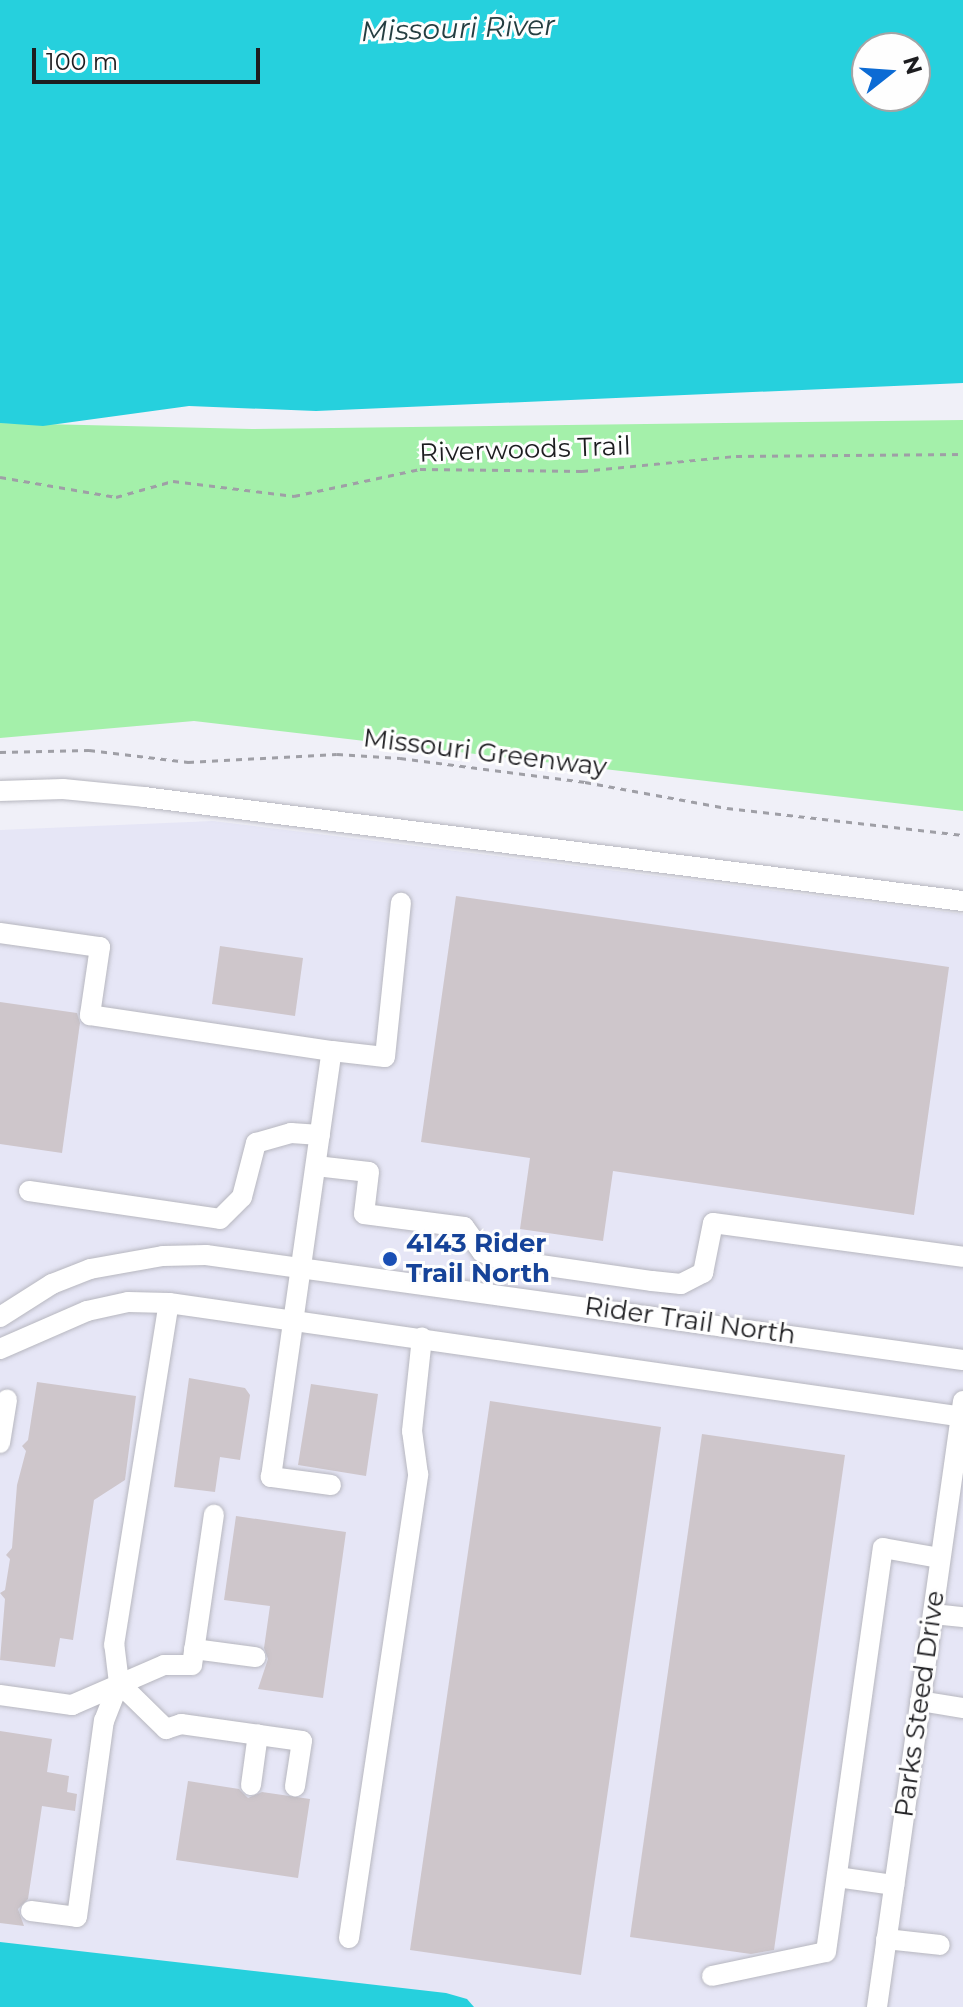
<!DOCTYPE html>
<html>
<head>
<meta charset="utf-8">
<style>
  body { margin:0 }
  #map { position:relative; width:963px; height:2007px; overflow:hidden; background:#f0f0f8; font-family:Montserrat,sans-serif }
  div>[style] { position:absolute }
  .built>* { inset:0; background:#e6e6f6 }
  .green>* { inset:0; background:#a4f0aa }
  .water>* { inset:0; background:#26d0dd }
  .building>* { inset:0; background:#cec6cb }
  .path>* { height:3px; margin-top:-1.5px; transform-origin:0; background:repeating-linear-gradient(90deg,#9f9fa6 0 6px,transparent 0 12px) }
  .roads { filter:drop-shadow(0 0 2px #b7b7bf) drop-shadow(0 0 2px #b7b7bf) }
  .minor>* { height:20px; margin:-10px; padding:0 10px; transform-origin:10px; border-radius:10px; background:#fff }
  .dots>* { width:22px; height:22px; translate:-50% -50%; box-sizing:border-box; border:4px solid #fefefe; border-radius:50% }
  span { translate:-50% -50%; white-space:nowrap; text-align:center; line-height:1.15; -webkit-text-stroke:6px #fefefe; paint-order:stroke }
  .street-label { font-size:26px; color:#1d1d20 }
  .transit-label { font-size:26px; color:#164399; font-weight:700 }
  .left { translate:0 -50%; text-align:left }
  .water-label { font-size:28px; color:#253e41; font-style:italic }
  .north { position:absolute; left:851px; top:32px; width:80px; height:80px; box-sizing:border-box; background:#fefefe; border:2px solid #a4a4a5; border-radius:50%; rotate:73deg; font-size:22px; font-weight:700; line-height:32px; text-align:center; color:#1d1d20 }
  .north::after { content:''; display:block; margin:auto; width:28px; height:36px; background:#0c6bd4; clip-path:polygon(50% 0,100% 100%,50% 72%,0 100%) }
  .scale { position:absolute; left:32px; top:48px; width:228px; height:36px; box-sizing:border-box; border:4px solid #1d1d20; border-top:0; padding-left:10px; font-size:24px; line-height:28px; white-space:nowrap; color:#1d1d20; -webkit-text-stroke:6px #fefefe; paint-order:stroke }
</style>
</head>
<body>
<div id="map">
  <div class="built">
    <i style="clip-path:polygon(213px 821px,963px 914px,963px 2007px,0 2007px,0 830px)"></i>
  </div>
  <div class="green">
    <i style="clip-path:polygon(963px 420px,963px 811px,194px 721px,0 738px,0 423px,252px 429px)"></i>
  </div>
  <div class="water">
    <i style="clip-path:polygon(evenodd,0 0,963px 0,963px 383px,316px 411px,189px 406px,43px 426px,0 423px,0 0,915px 48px,915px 96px,867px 96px,867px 48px,915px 48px)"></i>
    <i style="clip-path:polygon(0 1942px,446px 1993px,467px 1999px,474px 2007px,0 2007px)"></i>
  </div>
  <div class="building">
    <i style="clip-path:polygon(456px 896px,949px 967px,914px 1215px,613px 1171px,603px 1241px,520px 1229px,530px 1158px,421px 1142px)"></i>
    <i style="clip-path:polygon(220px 946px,303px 958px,295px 1016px,212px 1004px)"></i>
    <i style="clip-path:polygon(0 1002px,77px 1013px,80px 1023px,62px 1153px,0 1144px)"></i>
    <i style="clip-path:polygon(189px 1378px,245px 1388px,250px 1395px,240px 1460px,220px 1457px,215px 1492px,174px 1487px)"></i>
    <i style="clip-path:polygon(37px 1382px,136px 1396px,125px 1480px,94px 1500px,73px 1640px,60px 1638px,55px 1667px,0 1660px,5px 1599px,0 1593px,5px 1590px,10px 1559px,6px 1555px,12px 1548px,17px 1485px,26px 1451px,22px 1446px,28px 1440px)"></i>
    <i style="clip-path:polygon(311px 1384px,378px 1394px,366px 1476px,298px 1465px)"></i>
    <i style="clip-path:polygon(490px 1401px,661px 1427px,581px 1975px,410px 1950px)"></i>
    <i style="clip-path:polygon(702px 1434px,845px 1455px,774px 1950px,751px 1954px,630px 1937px)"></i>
    <i style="clip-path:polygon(236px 1516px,346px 1532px,323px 1698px,258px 1689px,268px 1659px,264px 1648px,270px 1606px,224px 1600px)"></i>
    <i style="clip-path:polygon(0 1731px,52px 1739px,47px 1772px,69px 1776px,67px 1792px,77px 1794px,75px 1811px,42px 1806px,28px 1899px,18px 1909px,24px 1926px,0 1923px)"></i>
    <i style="clip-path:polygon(188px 1781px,239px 1789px,248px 1798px,262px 1792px,310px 1799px,298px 1878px,176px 1860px)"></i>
  </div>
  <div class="path">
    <i style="left:0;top:477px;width:118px;rotate:9.8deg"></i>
    <i style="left:116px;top:497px;width:59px;rotate:-15.7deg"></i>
    <i style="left:173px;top:481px;width:122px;rotate:7.1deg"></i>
    <i style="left:294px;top:496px;width:129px;rotate:-12.1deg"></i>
    <i style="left:420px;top:469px;width:162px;rotate:0.7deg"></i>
    <i style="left:582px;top:471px;width:155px;rotate:-5.6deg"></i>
    <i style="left:736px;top:456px;width:227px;rotate:-0.5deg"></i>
    <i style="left:0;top:752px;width:89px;rotate:-1.3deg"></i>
    <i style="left:89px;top:750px;width:100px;rotate:6.9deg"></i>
    <i style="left:188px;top:762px;width:149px;rotate:-3.1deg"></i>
    <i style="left:337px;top:754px;width:63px;rotate:3.6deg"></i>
    <i style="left:400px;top:758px;width:187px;rotate:7.4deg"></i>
    <i style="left:585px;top:782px;width:144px;rotate:10.4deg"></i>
    <i style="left:727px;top:808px;width:238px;rotate:6.5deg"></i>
  </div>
  <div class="roads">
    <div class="minor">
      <i style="left:0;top:791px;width:63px;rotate:-1.8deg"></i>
      <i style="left:63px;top:789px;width:81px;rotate:5.6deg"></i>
      <i style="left:144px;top:797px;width:826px;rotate:7.24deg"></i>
      <i style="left:0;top:933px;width:101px;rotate:8deg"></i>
      <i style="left:100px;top:947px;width:69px;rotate:98.4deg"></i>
      <i style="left:90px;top:1015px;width:245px;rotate:8.5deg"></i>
      <i style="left:316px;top:1166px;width:53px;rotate:6.5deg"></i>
      <i style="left:369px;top:1172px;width:42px;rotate:96.8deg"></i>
      <i style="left:364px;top:1214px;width:101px;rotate:7.4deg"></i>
      <i style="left:464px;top:1227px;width:31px;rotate:54deg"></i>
      <i style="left:482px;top:1252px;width:18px;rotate:22deg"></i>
      <i style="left:499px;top:1259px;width:155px;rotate:8.2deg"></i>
      <i style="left:652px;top:1281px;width:29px;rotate:6deg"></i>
      <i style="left:681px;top:1284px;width:25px;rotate:-27deg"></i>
      <i style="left:703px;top:1273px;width:51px;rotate:-78.7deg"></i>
      <i style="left:713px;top:1223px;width:252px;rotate:7.7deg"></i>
      <i style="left:29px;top:1191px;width:193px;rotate:8.3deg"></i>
      <i style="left:220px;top:1219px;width:31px;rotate:-45deg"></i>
      <i style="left:242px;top:1197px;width:56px;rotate:-75.5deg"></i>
      <i style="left:256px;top:1143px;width:36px;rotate:-16deg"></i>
      <i style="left:291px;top:1133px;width:29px;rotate:4deg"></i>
      <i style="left:0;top:1317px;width:62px;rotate:-32.4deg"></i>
      <i style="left:52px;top:1284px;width:41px;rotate:-21.5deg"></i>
      <i style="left:90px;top:1269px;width:74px;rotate:-10.1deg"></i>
      <i style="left:163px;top:1256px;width:43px;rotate:-1.3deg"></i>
      <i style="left:206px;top:1255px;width:764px;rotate:7.9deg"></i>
      <i style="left:0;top:1349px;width:95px;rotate:-23.6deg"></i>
      <i style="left:87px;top:1311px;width:42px;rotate:-12.4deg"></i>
      <i style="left:128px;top:1302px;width:41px;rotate:1.4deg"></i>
      <i style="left:169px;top:1303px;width:802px;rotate:8.17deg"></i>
      <i style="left:0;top:1443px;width:44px;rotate:-80.8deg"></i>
      <i style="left:331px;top:1485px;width:61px;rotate:-172.4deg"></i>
      <i style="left:271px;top:1477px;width:430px;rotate:-81.9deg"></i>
      <i style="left:332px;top:1051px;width:53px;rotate:6.5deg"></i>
      <i style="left:385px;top:1057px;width:155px;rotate:-84.1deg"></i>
      <i style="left:933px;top:1614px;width:30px;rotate:6deg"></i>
      <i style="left:194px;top:1649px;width:62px;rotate:7.5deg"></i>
      <i style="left:119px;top:1683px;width:66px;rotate:44.4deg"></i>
      <i style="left:166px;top:1729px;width:16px;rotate:-18deg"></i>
      <i style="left:181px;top:1724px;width:122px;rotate:8deg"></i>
      <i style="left:302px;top:1741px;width:46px;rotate:98.8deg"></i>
      <i style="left:0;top:1695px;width:73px;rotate:7.9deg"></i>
      <i style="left:72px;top:1705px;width:100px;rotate:-23.5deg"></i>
      <i style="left:164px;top:1665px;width:28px"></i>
      <i style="left:192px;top:1665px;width:152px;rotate:-81.7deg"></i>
      <i style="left:920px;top:1701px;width:44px;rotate:9.2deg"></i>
      <i style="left:251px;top:1785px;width:51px;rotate:-82.2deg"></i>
      <i style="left:837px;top:1877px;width:58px;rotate:8deg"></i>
      <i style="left:31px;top:1911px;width:46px;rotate:7.4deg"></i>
      <i style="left:77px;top:1917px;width:198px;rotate:-82.2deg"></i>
      <i style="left:104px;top:1721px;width:41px;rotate:-68.5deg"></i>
      <i style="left:119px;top:1683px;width:38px;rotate:-97deg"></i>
      <i style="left:114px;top:1645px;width:346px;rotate:-80.9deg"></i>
      <i style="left:349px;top:1938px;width:469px;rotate:-81.5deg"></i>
      <i style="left:418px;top:1474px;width:43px;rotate:-97.9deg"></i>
      <i style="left:412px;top:1431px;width:94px;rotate:-83.9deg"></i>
      <i style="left:886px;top:1939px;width:54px;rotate:6.3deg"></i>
      <i style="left:712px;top:1976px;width:116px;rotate:-11.9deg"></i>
      <i style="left:826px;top:1952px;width:408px;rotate:-82deg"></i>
      <i style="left:883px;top:1548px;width:58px;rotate:10deg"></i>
      <i style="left:877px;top:2007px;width:612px;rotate:-81.92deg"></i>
    </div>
  </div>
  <div class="dots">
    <i style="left:390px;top:1259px;background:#1a4fb4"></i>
  </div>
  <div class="street-label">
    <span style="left:525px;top:450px;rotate:-2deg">Riverwoods Trail</span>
    <span style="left:485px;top:753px;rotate:7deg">Missouri Greenway</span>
    <span style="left:690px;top:1321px;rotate:8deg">Rider Trail North</span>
    <span style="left:920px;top:1704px;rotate:-82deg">Parks Steed Drive</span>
  </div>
  <div class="transit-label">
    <span class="left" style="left:406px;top:1259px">4143 Rider<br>Trail North</span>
  </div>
  <div class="water-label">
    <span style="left:458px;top:28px;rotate:-2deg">Missouri River</span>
  </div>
  <div class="north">N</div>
  <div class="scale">100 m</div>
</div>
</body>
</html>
